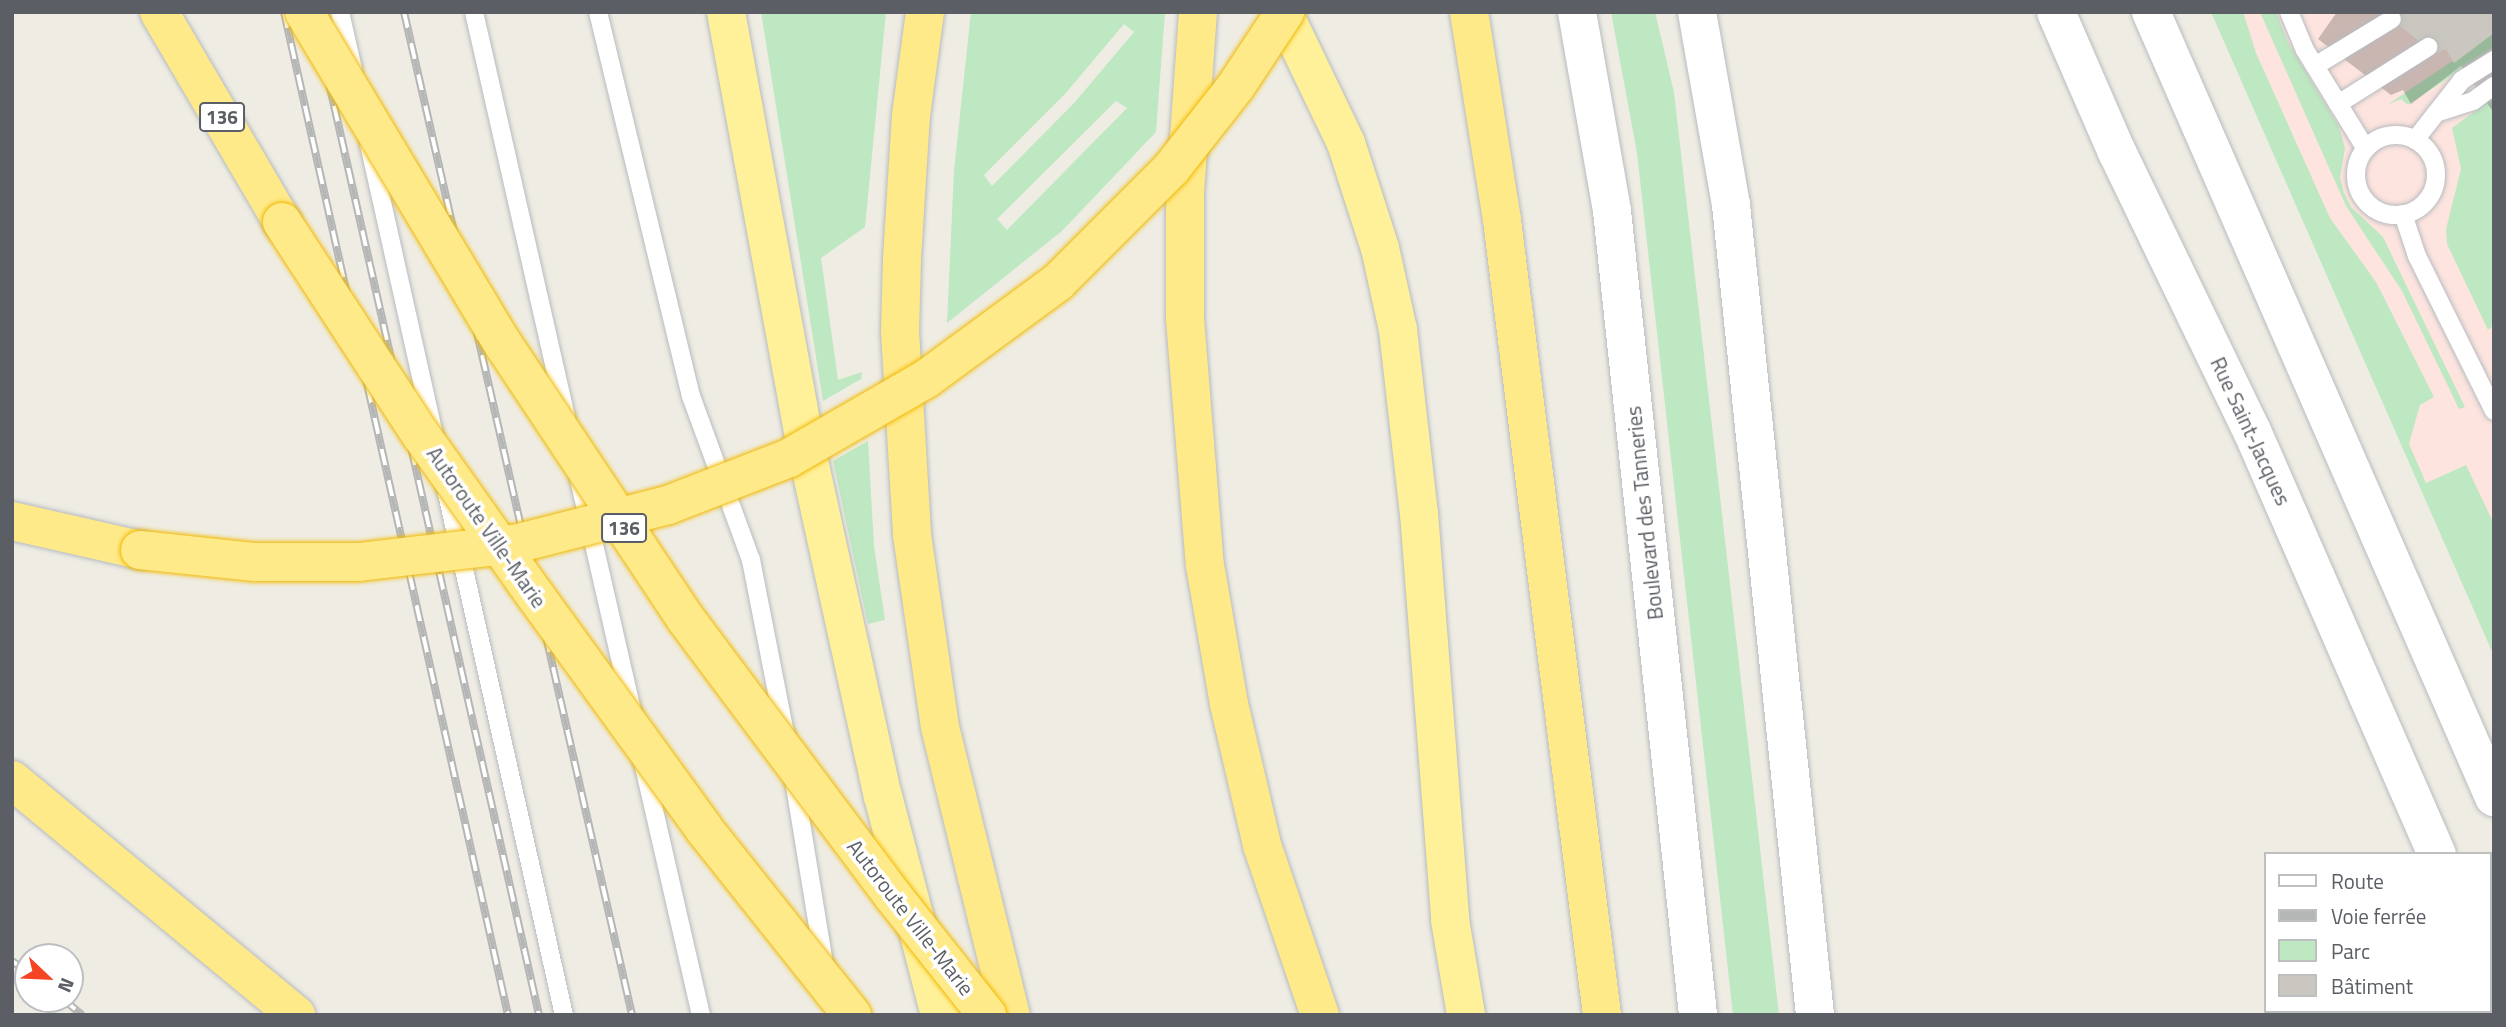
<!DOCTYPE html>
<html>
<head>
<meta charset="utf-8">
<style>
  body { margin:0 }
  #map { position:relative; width:2506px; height:1027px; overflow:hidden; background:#efede3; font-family:"Titillium Web",sans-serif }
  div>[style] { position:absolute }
  .medical>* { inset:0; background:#fde4de }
  .green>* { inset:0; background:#bee8c1 }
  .shadow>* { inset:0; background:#0003 }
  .building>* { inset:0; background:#cac7c0 }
  .roads { filter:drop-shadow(0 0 2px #b8bbc0) drop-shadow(0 0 2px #b8bbc0) }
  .service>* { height:18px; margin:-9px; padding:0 9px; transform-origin:9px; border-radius:9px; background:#fff }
  .service>.ring { margin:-9px; padding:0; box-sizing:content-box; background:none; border:18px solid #fff; border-radius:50% }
  .secondary>* { height:38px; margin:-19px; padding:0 19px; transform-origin:19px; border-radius:19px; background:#fff }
  .trunk>* { height:38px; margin:-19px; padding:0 19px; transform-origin:19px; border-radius:19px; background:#fff199 }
  .motorway>* { height:38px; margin:-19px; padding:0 19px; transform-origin:19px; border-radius:19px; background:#ffea8a }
  .rail>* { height:8px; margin-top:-4px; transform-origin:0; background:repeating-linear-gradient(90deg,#fff 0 16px,#b5b6b6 0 32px); box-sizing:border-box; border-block:2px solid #b5b6b6 }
  .bridges { filter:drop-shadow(0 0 2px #f2b900) drop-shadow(0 0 2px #f2b900) }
  .motorway-bridge>* { height:38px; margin:-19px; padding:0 19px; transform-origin:19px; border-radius:19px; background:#ffea8a }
  span { translate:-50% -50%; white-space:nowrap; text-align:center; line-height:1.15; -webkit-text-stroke:7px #fff; paint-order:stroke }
  .shield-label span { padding:2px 5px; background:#fff; border:2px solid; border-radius:5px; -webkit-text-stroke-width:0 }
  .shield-label { font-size:19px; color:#5b5f65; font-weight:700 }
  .street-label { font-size:21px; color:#5b5f65 }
  .frame { position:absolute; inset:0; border:14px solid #5b5f65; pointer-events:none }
  .legend { position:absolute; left:2264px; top:852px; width:228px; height:161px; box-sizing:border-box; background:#fff; border:2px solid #bdbfc1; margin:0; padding:9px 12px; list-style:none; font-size:21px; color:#5b5f65 }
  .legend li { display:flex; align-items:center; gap:14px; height:35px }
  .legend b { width:35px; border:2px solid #bdbfc1 }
  .north { position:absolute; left:14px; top:943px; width:70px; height:70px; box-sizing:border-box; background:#fff; border:2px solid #bdbfc1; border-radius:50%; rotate:113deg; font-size:19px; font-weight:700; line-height:28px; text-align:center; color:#5b5f65 }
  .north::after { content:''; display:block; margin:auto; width:24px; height:32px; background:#f54424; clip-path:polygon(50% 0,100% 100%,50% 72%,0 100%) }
</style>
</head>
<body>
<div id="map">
  <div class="medical">
    <i style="clip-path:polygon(2211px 12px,2494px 12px,2494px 656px,2345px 314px)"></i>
  </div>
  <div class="green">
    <i style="clip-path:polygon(761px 12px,886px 12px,865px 227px,821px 258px,838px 380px,862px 372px,861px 379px,823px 401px)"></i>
    <i style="clip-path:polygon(evenodd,971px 12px,1165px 12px,1156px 132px,1062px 231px,947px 323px,954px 170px,971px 12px,1124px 24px,1134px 32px,1075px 102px,992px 186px,984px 175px,1065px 94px,1124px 24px,971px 12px,1116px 101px,1127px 108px,1007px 230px,997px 219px,1116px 101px)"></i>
    <i style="clip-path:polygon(1611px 12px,1655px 12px,1674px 92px,1779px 1015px,1733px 1015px,1637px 153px)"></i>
    <i style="clip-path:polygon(2211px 12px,2243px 12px,2256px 53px,2330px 218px,2376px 282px,2434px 397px,2420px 405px,2409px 444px,2426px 483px,2466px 465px,2494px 524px,2494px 656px)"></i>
    <i style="clip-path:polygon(2260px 12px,2276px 12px,2288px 42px,2339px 127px,2345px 148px,2340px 178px,2344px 193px,2351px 207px,2383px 237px,2465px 407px,2459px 409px,2402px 291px,2346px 206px)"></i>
    <i style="clip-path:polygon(2494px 33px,2494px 47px,2408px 105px,2401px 99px,2387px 105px)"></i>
    <i style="clip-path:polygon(2494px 97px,2494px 325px,2488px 330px,2447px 244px,2446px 229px,2461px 169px,2452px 128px)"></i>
    <i style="clip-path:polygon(868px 441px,874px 546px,885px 620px,868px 624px,833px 461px)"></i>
  </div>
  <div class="shadow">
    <i style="clip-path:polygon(2337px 12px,2494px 12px,2494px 113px,2461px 66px,2411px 104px,2403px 90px,2391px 95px,2318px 39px)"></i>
  </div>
  <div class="building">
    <i style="clip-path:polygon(2383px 12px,2494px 12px,2494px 33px,2454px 63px,2446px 49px,2435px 54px)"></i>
  </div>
  <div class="roads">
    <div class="service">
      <i style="left:340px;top:12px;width:58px;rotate:77.2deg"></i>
      <i style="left:474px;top:12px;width:415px;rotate:77.2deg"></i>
      <i style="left:598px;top:12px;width:395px;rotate:76.4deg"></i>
      <i style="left:691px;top:396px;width:175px;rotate:69.9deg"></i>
      <i style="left:751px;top:560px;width:181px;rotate:78.9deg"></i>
      <i style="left:2289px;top:12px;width:41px;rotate:67.2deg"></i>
      <i style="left:2305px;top:50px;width:116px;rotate:58.4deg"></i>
      <i style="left:2315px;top:66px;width:90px;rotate:-31.4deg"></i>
      <i style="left:2338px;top:104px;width:107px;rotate:-32.3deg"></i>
      <i style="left:2436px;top:113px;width:39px;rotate:-18deg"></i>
      <i style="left:2473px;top:101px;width:26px;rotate:-36deg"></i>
      <i class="ring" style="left:2356px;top:135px;width:62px;height:62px"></i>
      <i style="left:2415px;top:140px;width:76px;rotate:-51.9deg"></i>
      <i style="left:2462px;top:80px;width:38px;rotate:-32deg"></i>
      <i style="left:369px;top:144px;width:297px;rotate:77.4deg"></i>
      <i style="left:2403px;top:214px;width:44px;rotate:71.6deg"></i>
      <i style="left:2417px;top:256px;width:173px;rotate:63.6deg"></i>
      <i style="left:579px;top:479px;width:238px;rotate:77.1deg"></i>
      <i style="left:446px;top:489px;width:539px;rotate:77.36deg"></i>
      <i style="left:643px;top:762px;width:260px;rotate:77.1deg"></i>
      <i style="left:794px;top:780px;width:193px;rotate:80.7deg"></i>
    </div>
    <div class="secondary">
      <i style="left:1577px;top:12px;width:202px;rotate:80deg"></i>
      <i style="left:1612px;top:211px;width:809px;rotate:83.89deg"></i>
      <i style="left:1697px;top:12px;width:196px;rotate:80deg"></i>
      <i style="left:1731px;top:205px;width:814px;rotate:84.08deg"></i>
      <i style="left:2056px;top:12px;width:153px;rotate:66.5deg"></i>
      <i style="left:2117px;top:152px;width:310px;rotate:64.2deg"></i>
      <i style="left:2252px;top:431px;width:462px;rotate:66.4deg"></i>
      <i style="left:2151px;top:12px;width:857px;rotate:66.4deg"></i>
      <i style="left:2490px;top:982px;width:10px;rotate:66deg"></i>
    </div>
    <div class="trunk">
      <i style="left:726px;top:12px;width:433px;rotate:79.6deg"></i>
      <i style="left:804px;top:438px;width:367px;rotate:77.6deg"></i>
      <i style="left:883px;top:796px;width:226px;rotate:75.4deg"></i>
      <i style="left:1283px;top:12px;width:145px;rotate:64.3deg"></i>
      <i style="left:1346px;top:143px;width:110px;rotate:72.1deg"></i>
      <i style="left:1380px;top:248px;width:84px;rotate:77.6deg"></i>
      <i style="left:1398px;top:330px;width:184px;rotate:83.5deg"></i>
      <i style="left:1419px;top:513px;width:408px;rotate:85.6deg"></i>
      <i style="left:1450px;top:920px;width:96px;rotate:80.4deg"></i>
    </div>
    <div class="motorway">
      <i style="left:159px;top:12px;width:243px;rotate:59.6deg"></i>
      <i style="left:925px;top:12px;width:104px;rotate:97.7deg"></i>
      <i style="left:911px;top:115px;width:145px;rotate:93.6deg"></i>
      <i style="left:902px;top:260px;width:71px;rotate:91.6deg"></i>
      <i style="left:900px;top:331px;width:204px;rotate:86.6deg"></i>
      <i style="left:912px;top:535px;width:194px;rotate:81.7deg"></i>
      <i style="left:940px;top:727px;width:297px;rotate:76.2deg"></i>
      <i style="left:1198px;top:12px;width:183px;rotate:94.1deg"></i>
      <i style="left:1185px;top:195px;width:124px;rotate:90deg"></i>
      <i style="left:1185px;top:319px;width:247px;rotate:85.4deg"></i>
      <i style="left:1205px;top:565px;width:141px;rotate:80.2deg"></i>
      <i style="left:1229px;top:704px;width:145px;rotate:76.8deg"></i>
      <i style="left:1262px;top:845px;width:180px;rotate:71.2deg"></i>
      <i style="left:1469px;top:12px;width:211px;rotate:81deg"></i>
      <i style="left:1502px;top:220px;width:801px;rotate:82.83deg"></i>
      <i style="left:12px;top:521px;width:131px;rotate:12.8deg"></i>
      <i style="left:12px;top:780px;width:369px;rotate:39.6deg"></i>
    </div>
  </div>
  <div class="rail">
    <i style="left:284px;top:12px;width:1028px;rotate:77.41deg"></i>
    <i style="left:313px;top:12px;width:1028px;rotate:77.3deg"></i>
    <i style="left:404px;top:12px;width:1029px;rotate:77.19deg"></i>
    <i style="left:12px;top:961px;width:19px;rotate:35deg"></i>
    <i style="left:63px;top:999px;width:25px;rotate:40deg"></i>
  </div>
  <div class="bridges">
    <div class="motorway-bridge">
      <i style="left:304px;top:12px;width:387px;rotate:59.1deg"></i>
      <i style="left:503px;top:344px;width:329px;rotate:56.4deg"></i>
      <i style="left:685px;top:618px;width:347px;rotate:53.2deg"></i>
      <i style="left:893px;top:896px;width:152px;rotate:51.7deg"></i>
      <i style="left:282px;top:222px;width:254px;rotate:56.9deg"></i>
      <i style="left:421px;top:435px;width:178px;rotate:54.6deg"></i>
      <i style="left:524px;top:580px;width:307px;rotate:54.1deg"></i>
      <i style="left:704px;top:829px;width:238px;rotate:51.5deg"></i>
      <i style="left:140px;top:550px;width:116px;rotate:6deg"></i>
      <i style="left:255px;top:562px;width:104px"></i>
      <i style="left:359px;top:562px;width:157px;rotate:-6.6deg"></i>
      <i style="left:515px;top:544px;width:158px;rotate:-14.3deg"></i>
      <i style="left:668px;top:505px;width:130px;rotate:-21.2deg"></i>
      <i style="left:789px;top:458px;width:158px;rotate:-30deg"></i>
      <i style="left:926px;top:379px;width:164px;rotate:-36.3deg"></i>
      <i style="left:1058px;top:282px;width:160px;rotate:-45deg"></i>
      <i style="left:1171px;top:169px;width:105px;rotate:-51.9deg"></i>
      <i style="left:1236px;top:86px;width:89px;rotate:-56.5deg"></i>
    </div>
  </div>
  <div class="shield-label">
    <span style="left:222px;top:117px">136</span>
    <span style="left:624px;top:528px">136</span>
  </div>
  <div class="street-label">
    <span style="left:2251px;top:431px;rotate:65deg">Rue Saint-Jacques</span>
    <span style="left:1644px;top:513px;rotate:-96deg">Boulevard des Tanneries</span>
    <span style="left:487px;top:527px;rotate:55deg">Autoroute Ville-Marie</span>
    <span style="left:911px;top:917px;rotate:52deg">Autoroute Ville-Marie</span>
  </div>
  <div class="frame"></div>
  <ul class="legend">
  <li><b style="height:9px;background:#fff"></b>Route</li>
  <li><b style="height:9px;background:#b5b6b6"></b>Voie ferrée</li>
  <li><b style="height:19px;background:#bee8c1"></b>Parc</li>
  <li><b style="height:19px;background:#cac7c0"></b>Bâtiment</li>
  </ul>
  <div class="north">N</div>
</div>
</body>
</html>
